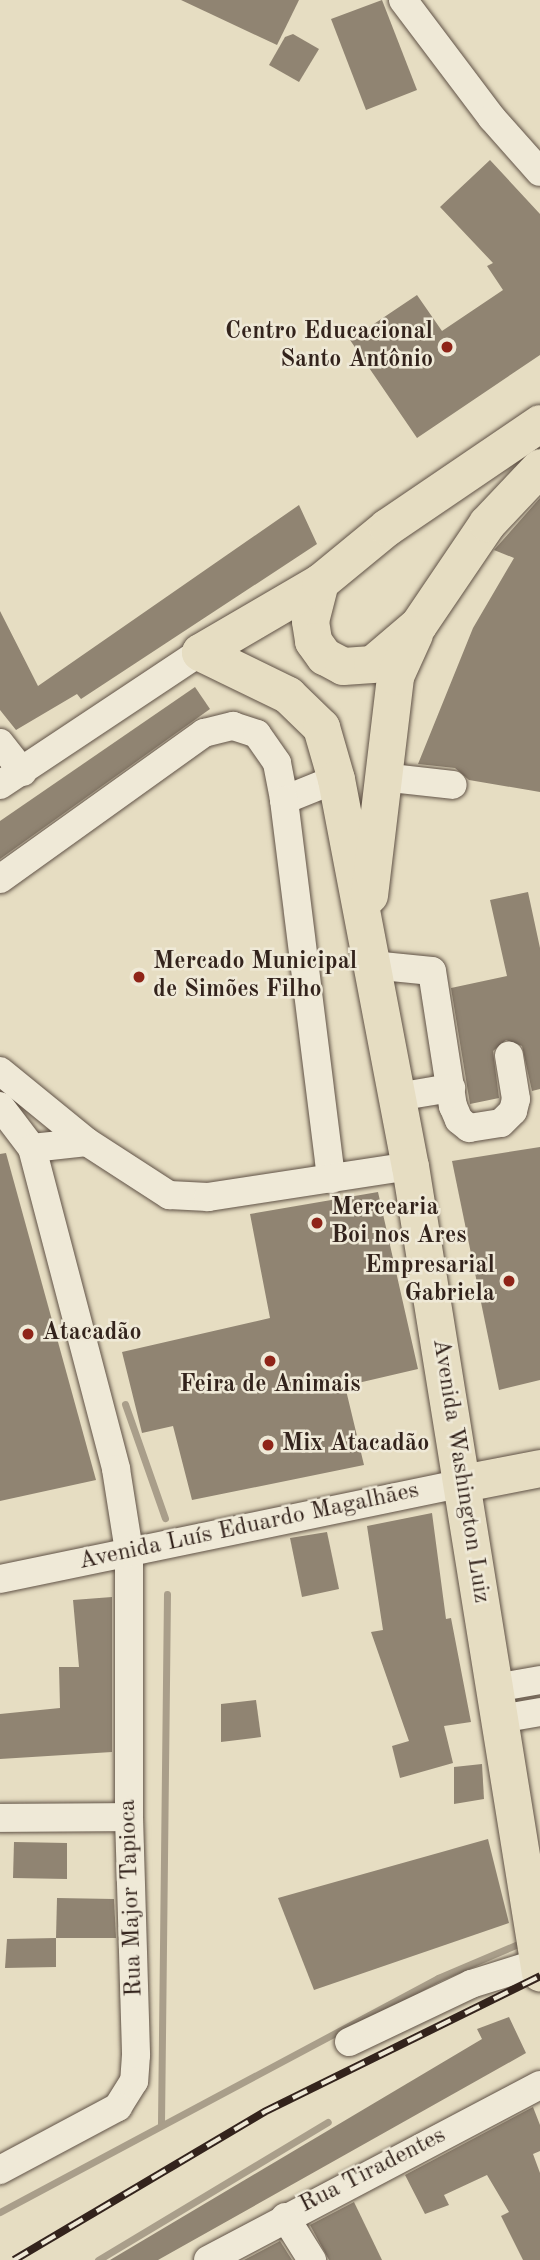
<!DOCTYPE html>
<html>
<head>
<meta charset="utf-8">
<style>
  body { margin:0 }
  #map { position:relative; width:540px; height:2260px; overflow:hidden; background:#e6ddc2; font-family:"Old Standard TT",serif }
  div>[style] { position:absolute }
  .stream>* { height:7px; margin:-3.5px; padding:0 3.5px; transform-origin:3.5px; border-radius:3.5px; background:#a99e8a }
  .building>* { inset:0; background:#908472 }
  .roads { filter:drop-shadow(0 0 2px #605246) drop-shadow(0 0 2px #605246) }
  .minor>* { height:28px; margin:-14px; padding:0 14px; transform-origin:14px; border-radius:14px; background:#efe9d7 }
  .major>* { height:37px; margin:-18.5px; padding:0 18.5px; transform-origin:18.5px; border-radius:18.5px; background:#e6ddc2 }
  .rail>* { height:8px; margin-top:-4px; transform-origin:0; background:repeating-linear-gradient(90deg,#efe9d7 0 16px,#33231c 0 32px); box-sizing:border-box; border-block:2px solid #33231c }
  .dots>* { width:19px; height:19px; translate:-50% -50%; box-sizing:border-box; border:4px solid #efe9d7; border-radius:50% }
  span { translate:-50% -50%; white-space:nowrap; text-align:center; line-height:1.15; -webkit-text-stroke:5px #efe9d7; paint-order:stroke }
  .poi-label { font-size:24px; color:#33231c; font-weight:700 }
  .right { translate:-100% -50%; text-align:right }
  .left { translate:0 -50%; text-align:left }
  .street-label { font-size:24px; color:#33231c }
</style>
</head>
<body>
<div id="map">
  <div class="stream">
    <i style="left:125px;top:1404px;width:121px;rotate:70.7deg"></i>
    <i style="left:161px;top:2123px;width:529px;rotate:-89.35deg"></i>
    <i style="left:0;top:2212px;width:497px;rotate:-28.1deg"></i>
    <i style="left:438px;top:1978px;width:92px;rotate:-23deg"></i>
    <i style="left:98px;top:2260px;width:268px;rotate:-31deg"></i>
  </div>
  <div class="building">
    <i style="clip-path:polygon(181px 0,299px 0,277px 45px)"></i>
    <i style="clip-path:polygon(382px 0,417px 90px,366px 110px,331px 19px)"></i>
    <i style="clip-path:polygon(293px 34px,319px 49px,299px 82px,269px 65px,285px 37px)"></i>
    <i style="clip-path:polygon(490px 160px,540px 214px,540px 355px,417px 438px,350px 340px,417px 295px,442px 331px,503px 290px,487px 266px,493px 263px,440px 207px)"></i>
    <i style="clip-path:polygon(540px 498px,540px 792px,469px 780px,455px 768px,418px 764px,473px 628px,514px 558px,494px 550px)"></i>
    <i style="clip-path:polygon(299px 505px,317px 544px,81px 699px,77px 694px,16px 730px,0 710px,0 611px,38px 686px)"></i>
    <i style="clip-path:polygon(195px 687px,210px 709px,0 859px,0 821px)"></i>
    <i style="clip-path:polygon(528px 892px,540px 948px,540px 1089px,532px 1091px,522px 1046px,506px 1040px,493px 1051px,499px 1098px,470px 1104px,451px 988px,507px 976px,490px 900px)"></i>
    <i style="clip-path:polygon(540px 1147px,540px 1380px,499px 1390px,452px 1161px)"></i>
    <i style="clip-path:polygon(6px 1153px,96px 1480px,0 1501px,0 1154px)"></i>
    <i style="clip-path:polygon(378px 1192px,418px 1369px,345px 1386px,364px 1465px,192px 1500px,173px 1426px,142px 1433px,122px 1352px,270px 1318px,250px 1214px)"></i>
    <i style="clip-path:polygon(432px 1513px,446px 1619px,451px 1618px,471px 1722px,444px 1726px,453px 1763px,400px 1778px,392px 1746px,409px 1741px,371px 1632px,383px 1630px,367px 1526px)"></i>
    <i style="clip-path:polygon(327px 1532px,339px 1589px,302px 1597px,290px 1538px)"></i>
    <i style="clip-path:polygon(112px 1597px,112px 1752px,0 1759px,0 1714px,60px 1708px,59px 1667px,79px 1667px,73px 1600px)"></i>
    <i style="clip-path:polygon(256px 1700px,261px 1737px,221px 1742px,221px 1704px)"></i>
    <i style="clip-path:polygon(482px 1764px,484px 1799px,454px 1804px,454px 1767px)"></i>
    <i style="clip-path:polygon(488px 1839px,509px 1923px,314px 1990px,278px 1898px)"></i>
    <i style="clip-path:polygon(14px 1842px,67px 1843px,67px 1879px,13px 1878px)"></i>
    <i style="clip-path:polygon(57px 1898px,114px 1899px,116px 1938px,56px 1938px)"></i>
    <i style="clip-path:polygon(56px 1938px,56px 1967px,5px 1968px,7px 1939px)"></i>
    <i style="clip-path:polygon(509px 2017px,526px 2053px,158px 2260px,110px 2260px,482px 2039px,477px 2029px)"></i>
    <i style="clip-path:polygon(533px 2107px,540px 2125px,540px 2151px,533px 2154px,540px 2173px,540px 2260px,523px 2260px,501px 2216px,509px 2212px,487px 2175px,444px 2195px,449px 2205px,425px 2214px,405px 2175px)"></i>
    <i style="clip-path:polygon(354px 2202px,382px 2260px,329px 2260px,310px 2225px)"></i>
    <i style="clip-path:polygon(280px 2241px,292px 2260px,244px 2260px)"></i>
  </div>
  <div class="roads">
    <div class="minor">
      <i style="left:403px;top:0;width:148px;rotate:53deg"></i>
      <i style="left:492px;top:118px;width:72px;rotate:48.4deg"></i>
      <i style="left:0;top:743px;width:37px;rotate:52deg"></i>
      <i style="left:382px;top:777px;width:71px;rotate:6.4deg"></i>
      <i style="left:0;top:785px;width:240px;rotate:-33.6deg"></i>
      <i style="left:284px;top:800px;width:56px;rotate:-22deg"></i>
      <i style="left:0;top:879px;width:251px;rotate:-35.6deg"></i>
      <i style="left:204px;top:733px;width:30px;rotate:-14deg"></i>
      <i style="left:233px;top:726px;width:25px;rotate:18deg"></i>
      <i style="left:257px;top:734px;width:35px;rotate:55deg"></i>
      <i style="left:277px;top:763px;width:38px;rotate:79deg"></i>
      <i style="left:284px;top:800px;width:382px;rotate:82.9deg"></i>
      <i style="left:372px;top:965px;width:60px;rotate:5.7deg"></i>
      <i style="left:432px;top:971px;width:137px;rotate:81.2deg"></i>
      <i style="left:453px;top:1106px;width:15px;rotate:67deg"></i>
      <i style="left:459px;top:1120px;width:13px;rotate:39deg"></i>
      <i style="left:469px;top:1128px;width:32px;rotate:-9deg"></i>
      <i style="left:501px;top:1123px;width:17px;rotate:-45deg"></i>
      <i style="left:513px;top:1111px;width:12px;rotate:-76deg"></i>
      <i style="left:516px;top:1099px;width:44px;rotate:-99.2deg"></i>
      <i style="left:0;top:1071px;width:112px;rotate:39.2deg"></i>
      <i style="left:87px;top:1142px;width:98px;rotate:32.9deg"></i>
      <i style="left:169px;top:1195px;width:39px;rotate:3deg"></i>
      <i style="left:208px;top:1197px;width:204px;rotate:-8.7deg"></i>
      <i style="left:397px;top:1097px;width:55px;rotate:-9.5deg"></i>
      <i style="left:0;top:1106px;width:53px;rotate:52.7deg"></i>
      <i style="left:32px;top:1148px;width:332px;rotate:75.3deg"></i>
      <i style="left:116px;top:1469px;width:83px;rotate:81deg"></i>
      <i style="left:129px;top:1551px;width:266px;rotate:90deg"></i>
      <i style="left:129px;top:1817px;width:238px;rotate:88.3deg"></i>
      <i style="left:136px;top:2055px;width:26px;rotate:94deg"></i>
      <i style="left:134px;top:2081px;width:31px;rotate:122deg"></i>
      <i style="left:118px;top:2107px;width:134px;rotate:151.9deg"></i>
      <i style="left:32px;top:1148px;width:55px;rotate:-6.2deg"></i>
      <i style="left:0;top:1579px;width:473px;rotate:-11.7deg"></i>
      <i style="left:495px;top:1688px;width:46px;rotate:-10.1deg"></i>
      <i style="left:500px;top:1719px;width:41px;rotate:-9.9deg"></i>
      <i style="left:0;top:1818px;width:129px;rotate:-0.4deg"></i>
      <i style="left:349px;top:2042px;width:135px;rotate:-25.4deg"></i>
      <i style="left:471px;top:1984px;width:70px;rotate:-17.4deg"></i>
      <i style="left:285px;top:2217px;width:51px;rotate:57.9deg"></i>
      <i style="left:208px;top:2260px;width:375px;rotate:-27.8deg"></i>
    </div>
    <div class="major">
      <i style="left:320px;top:582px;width:40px;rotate:104.4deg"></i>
      <i style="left:310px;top:621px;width:20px;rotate:81deg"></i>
      <i style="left:313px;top:641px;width:19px;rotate:54deg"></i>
      <i style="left:324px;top:656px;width:21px;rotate:28deg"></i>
      <i style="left:343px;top:666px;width:29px;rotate:-4deg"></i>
      <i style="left:372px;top:664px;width:60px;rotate:-40.3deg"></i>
      <i style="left:418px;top:625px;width:123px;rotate:-55.9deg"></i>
      <i style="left:487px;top:523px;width:77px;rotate:-46.6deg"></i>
      <i style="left:200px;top:652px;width:98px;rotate:26deg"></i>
      <i style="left:288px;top:695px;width:46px;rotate:44.1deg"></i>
      <i style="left:321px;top:727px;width:54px;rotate:73.9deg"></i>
      <i style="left:336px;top:779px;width:394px;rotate:79.2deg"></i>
      <i style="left:410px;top:1166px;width:817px;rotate:80.85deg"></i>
      <i style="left:200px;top:652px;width:139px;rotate:-30.3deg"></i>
      <i style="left:320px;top:582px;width:87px;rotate:-39.4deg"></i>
      <i style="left:387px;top:527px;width:185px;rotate:-34.2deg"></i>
      <i style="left:369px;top:895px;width:221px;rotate:-83.2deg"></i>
      <i style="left:395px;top:676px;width:46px;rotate:-65.7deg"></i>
      <i style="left:463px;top:1483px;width:78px;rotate:-11deg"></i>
    </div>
  </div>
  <div class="rail">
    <i style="left:14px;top:2260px;width:291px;rotate:-30.6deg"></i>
    <i style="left:264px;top:2112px;width:308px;rotate:-26.2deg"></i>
  </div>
  <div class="dots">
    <i style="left:447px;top:347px;background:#8f2418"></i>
    <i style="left:139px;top:977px;background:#8f2418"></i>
    <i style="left:317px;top:1223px;background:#8f2418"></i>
    <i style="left:509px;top:1281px;background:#8f2418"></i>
    <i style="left:28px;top:1334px;background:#8f2418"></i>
    <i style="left:270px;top:1361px;background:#8f2418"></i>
    <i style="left:268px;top:1445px;background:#8f2418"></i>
  </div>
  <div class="poi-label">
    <span class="right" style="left:433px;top:347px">Centro Educacional<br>Santo Antônio</span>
    <span class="left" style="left:153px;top:977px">Mercado Municipal<br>de Simões Filho</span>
    <span class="left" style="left:331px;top:1223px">Mercearia<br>Boi nos Ares</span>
    <span class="right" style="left:495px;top:1281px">Empresarial<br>Gabriela</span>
    <span class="left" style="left:42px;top:1334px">Atacadão</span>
    <span style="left:270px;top:1386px">Feira de Animais</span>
    <span class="left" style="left:282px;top:1445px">Mix Atacadão</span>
  </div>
  <div class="street-label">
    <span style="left:460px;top:1471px;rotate:81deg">Avenida Washington Luiz</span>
    <span style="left:249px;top:1527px;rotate:-12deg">Avenida Luís Eduardo Magalhães</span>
    <span style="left:132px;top:1898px;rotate:-92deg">Rua Major Tapioca</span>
    <span style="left:373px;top:2171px;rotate:-27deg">Rua Tiradentes</span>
  </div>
</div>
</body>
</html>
